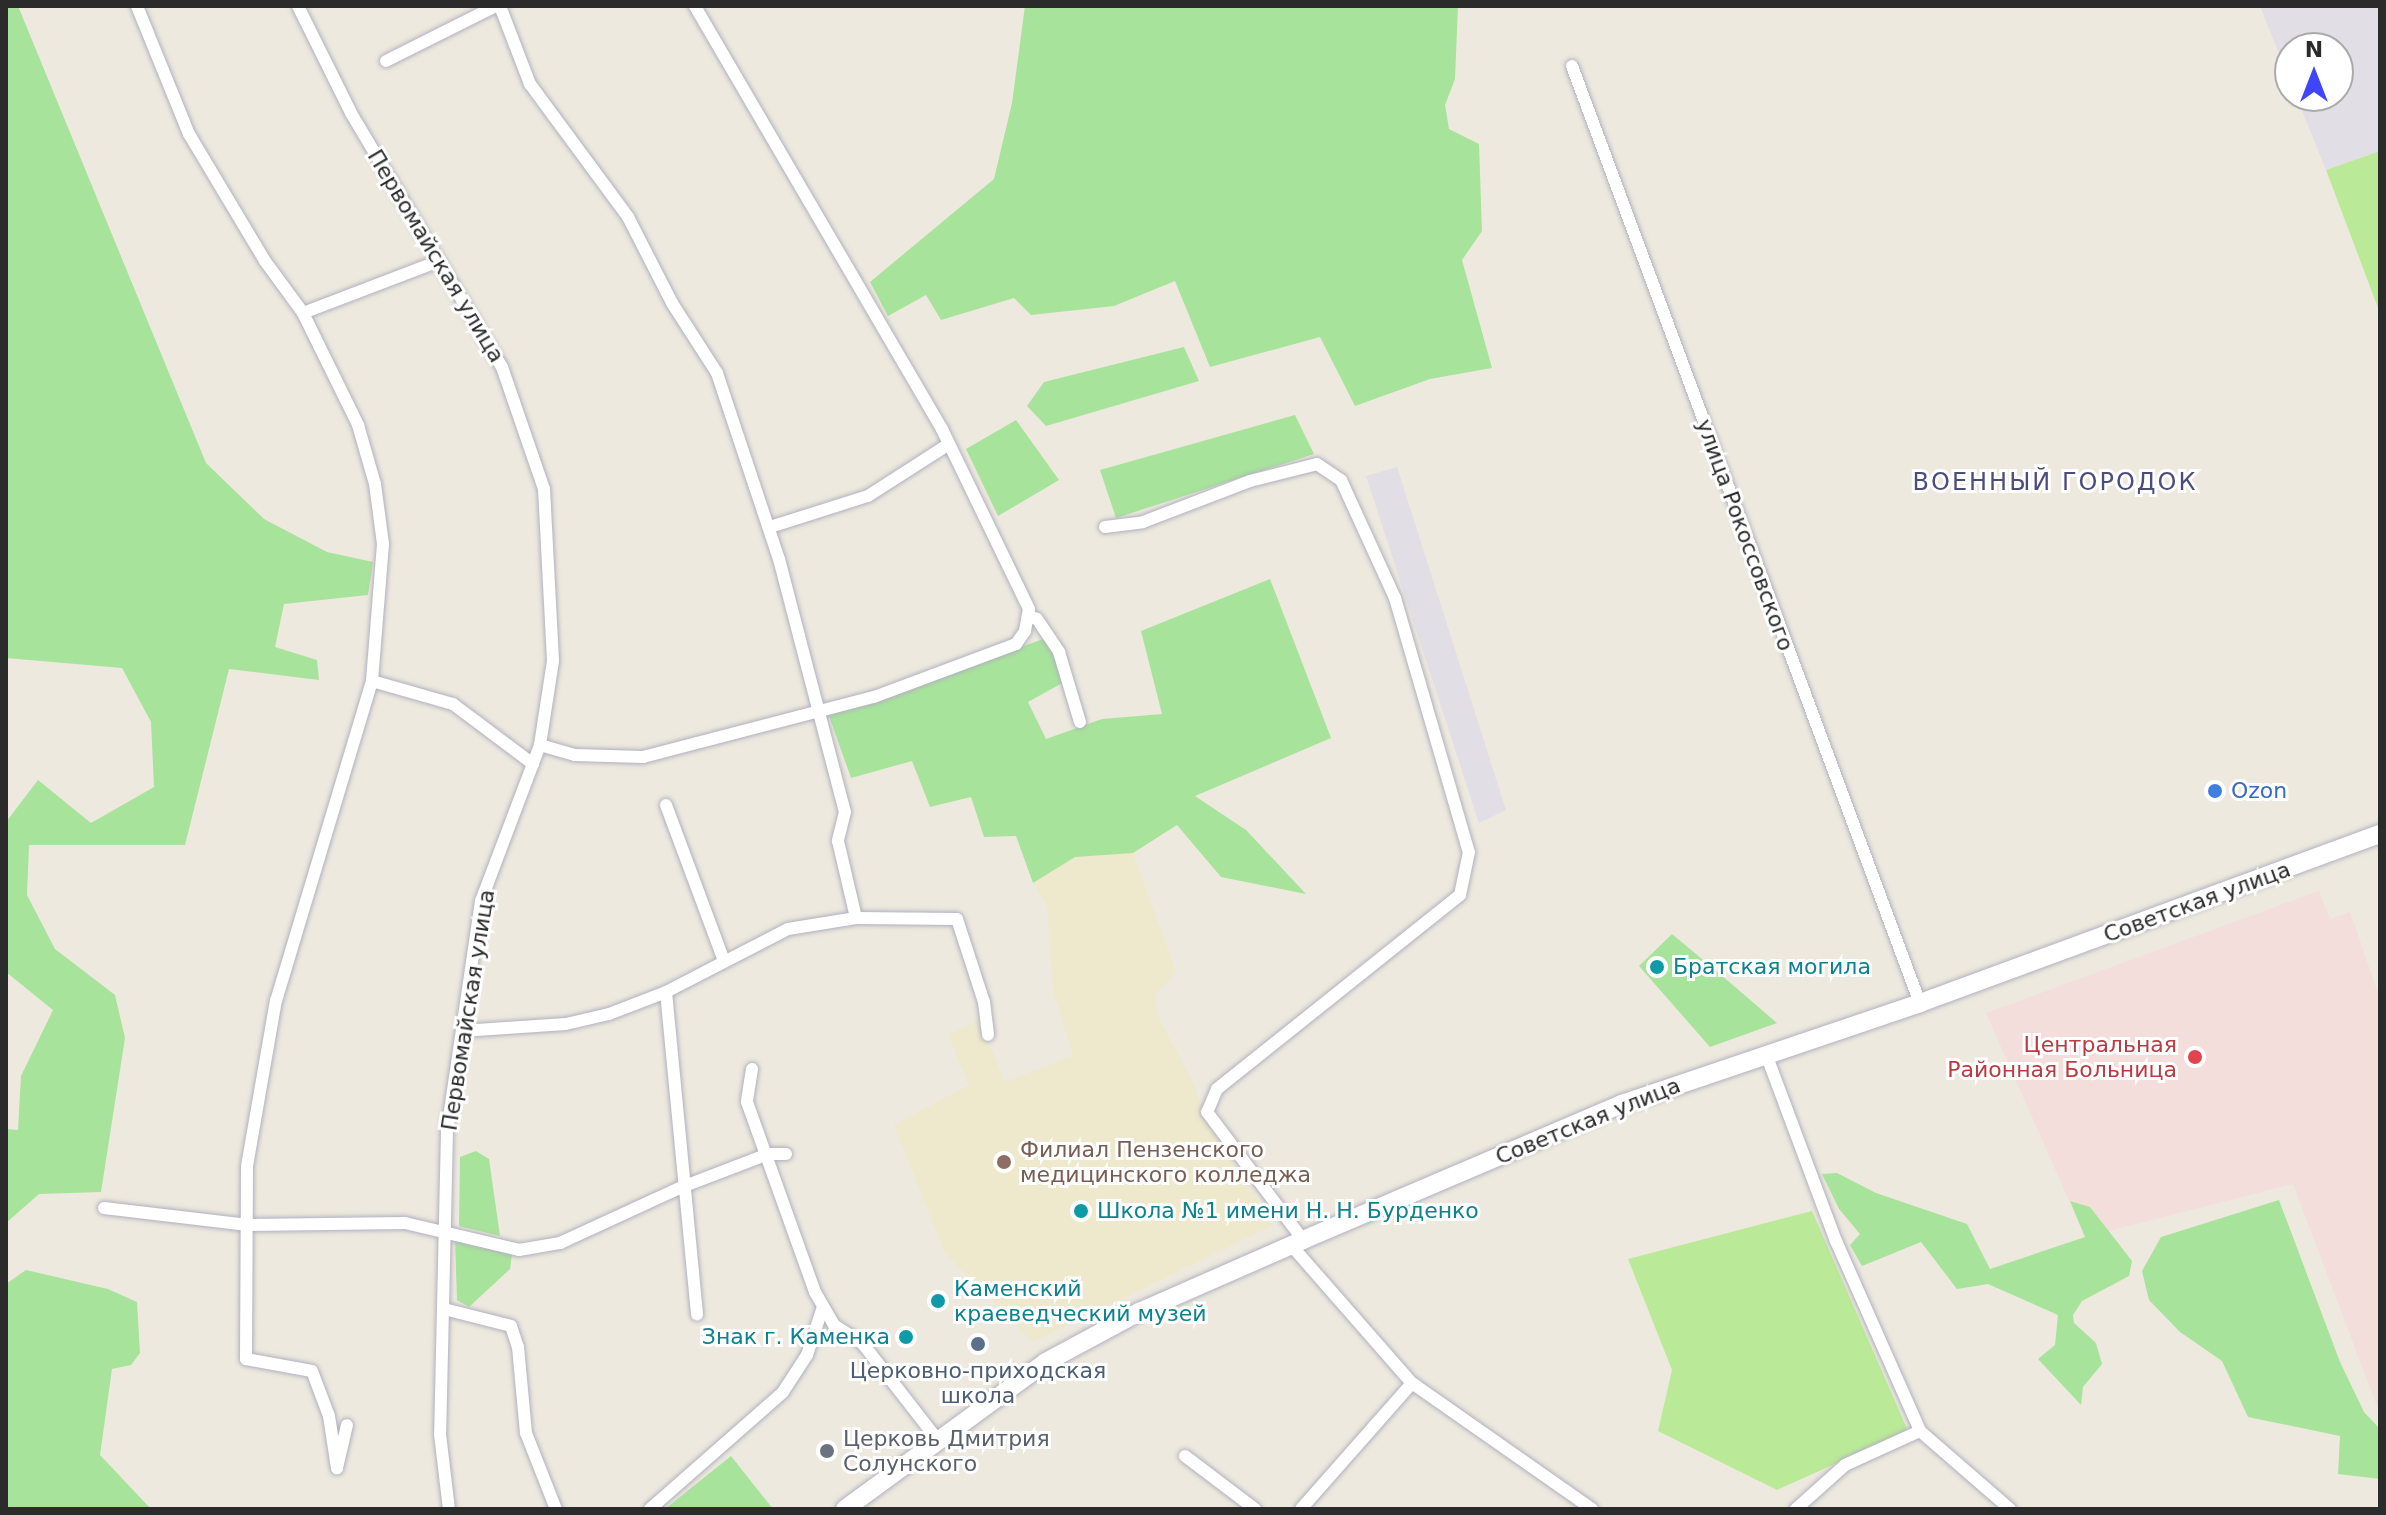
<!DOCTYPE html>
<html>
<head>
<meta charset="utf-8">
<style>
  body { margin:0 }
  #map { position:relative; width:2386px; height:1515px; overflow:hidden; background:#ede9de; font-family:"DejaVu Sans",sans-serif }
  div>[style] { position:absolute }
  .industrial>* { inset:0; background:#e1dee5 }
  .education>* { inset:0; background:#eee8cd }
  .medical>* { inset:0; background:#f3dedb }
  .green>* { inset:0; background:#a8e39b }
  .pitch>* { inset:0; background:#baea97 }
  .roads { filter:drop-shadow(0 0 2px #b1b1bf) drop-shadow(0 0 2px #b1b1bf) }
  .street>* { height:12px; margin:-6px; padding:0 6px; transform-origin:6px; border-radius:6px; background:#fff }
  .secondary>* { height:18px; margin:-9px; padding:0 9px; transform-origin:9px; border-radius:9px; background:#fff }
  .dots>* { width:22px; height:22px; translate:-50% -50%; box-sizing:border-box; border:4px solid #fff; border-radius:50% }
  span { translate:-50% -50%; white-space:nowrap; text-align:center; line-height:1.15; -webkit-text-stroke:6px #fff; paint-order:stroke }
  .street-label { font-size:22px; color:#2b2b2b }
  .shop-label { font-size:22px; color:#366cbe }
  .left { translate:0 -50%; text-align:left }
  .culture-label { font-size:22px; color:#0d838f }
  .right { translate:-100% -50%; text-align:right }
  .health-label { font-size:22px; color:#be3a42 }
  .education-label { font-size:22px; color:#785e54 }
  .service-label { font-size:22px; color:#4e5e75 }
  .worship-label { font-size:22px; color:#5b616d }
  .neighbourhood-label { font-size:24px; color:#4c4d7c; letter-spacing:2px }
  .frame { position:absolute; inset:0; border:8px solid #2b2b2b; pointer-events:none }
  .north { position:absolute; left:2274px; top:32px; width:80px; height:80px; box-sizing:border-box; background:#fff; border:2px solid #aaa; border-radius:50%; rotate:0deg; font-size:22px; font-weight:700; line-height:32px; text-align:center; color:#2b2b2b }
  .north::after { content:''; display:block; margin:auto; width:28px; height:36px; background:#3f45f8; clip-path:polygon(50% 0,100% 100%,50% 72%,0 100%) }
</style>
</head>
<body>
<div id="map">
  <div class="industrial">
    <i style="clip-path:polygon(2260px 6px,2380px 6px,2380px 151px,2326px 170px,2296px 96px,2338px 96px,2338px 48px,2290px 48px,2290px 81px)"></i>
    <i style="clip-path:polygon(1397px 467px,1506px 810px,1479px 823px,1366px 476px)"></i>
  </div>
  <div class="education">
    <i style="clip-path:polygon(1133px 853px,1176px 972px,1155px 995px,1159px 1019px,1195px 1086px,1203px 1114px,1273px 1225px,1033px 1342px,945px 1253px,894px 1125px,969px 1085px,948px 1035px,979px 1020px,1005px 1082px,1073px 1056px,1053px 990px,1047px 905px,1033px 883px,1075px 857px)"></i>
  </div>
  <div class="medical">
    <i style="clip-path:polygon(2319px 891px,2330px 919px,2350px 912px,2380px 999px,2380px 1414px,2293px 1184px,2085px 1237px,1986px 1013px)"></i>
  </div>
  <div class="green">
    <i style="clip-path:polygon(6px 6px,18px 6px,206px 463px,264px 519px,327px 552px,373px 562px,368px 595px,284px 604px,275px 647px,317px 660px,319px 680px,229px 669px,185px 845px,29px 845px,27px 895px,55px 949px,115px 995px,125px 1038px,101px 1192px,39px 1194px,6px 1223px,6px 1129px,18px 1130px,21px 1076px,53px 1010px,6px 972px,6px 822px,38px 780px,91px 823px,154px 787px,151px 722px,122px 668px,6px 658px)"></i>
    <i style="clip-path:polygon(1025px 6px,1458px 6px,1455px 79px,1445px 105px,1449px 129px,1479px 144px,1482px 231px,1462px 260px,1492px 368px,1430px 379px,1355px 406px,1320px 337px,1210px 367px,1175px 281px,1114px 306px,1031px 315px,1014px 298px,941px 320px,926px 295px,888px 316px,870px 282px,994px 179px,1012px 103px)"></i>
    <i style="clip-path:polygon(1184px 347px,1199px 381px,1046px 426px,1027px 406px,1044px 382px)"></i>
    <i style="clip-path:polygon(1295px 415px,1314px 454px,1116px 518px,1100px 470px)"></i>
    <i style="clip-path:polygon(1016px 420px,1059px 480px,998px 516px,966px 449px)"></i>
    <i style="clip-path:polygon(1270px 579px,1331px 738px,1195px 796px,1246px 830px,1306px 894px,1221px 877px,1177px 825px,1133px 853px,1075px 857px,1033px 883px,1016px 836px,984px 837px,971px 797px,930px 807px,912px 761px,851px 778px,829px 716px,1046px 638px,1066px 681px,1028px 702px,1046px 739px,1102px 719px,1162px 714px,1141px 631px)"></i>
    <i style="clip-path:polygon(1672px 934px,1727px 980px,1777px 1023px,1710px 1047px,1639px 966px)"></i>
    <i style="clip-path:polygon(476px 1151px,489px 1159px,500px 1236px,459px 1226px,460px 1157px)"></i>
    <i style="clip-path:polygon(1837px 1173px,1876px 1193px,1967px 1224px,1990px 1269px,2085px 1237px,2070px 1201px,2090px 1207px,2132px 1261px,2129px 1276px,2082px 1301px,2073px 1315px,2074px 1323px,2096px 1343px,2102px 1364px,2083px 1387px,2081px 1405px,2038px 1359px,2055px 1345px,2058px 1315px,1988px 1284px,1957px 1289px,1921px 1242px,1862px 1266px,1850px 1245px,1860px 1234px,1839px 1209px,1822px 1174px)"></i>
    <i style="clip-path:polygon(2279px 1200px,2340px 1362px,2364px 1412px,2380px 1429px,2380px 1479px,2338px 1474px,2340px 1436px,2248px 1417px,2222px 1361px,2180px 1332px,2149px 1300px,2142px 1271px,2161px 1237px)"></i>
    <i style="clip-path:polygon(455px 1240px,512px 1254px,510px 1269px,469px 1307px,457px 1300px)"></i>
    <i style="clip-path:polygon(26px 1270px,108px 1289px,137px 1302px,140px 1353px,131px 1365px,112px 1369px,100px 1455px,151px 1509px,6px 1509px,6px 1284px)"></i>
    <i style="clip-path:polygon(731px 1456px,773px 1509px,665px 1509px)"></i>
  </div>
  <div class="pitch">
    <i style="clip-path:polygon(2380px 151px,2380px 313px,2326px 170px)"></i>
    <i style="clip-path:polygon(1812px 1211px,1908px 1431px,1777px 1490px,1658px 1431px,1672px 1370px,1628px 1259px)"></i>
  </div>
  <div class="roads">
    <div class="street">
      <i style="left:137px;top:6px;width:138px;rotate:67.9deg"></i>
      <i style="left:189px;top:134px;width:148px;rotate:59.1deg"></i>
      <i style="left:265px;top:261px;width:64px;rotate:53.8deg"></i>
      <i style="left:303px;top:313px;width:125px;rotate:63.8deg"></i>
      <i style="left:358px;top:425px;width:61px;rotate:73.9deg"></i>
      <i style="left:375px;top:484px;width:61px;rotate:82.4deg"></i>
      <i style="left:383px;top:544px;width:137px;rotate:94.6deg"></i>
      <i style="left:372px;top:681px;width:333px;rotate:106.7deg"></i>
      <i style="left:276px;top:1000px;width:169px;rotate:99.9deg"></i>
      <i style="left:247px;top:1167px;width:192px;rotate:90.3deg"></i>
      <i style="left:246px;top:1359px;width:67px;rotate:10.3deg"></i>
      <i style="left:312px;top:1371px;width:48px;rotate:69.3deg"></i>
      <i style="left:329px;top:1416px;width:53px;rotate:81.3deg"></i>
      <i style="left:337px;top:1468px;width:44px;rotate:-76.9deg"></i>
      <i style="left:298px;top:6px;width:119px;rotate:63.6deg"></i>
      <i style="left:351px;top:113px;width:295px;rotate:59.3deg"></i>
      <i style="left:502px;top:367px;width:129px;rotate:71deg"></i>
      <i style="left:544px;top:489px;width:172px;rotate:87deg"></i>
      <i style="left:553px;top:661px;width:85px;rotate:98.8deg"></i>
      <i style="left:540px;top:745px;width:167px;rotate:110.7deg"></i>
      <i style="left:481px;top:901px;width:232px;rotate:98.4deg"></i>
      <i style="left:447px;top:1131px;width:303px;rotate:91.3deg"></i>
      <i style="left:440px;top:1434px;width:76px;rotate:83.2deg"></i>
      <i style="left:500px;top:6px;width:84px;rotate:69deg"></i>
      <i style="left:530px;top:84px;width:165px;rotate:53.6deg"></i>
      <i style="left:628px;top:217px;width:97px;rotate:62.9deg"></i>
      <i style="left:672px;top:303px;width:83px;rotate:57.3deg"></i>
      <i style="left:717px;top:373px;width:196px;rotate:71.6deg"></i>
      <i style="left:779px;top:559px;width:261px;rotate:75.4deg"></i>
      <i style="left:845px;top:812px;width:30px;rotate:104deg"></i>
      <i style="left:838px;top:841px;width:79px;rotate:76.8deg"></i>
      <i style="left:386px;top:61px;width:123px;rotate:-26.6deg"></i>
      <i style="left:1572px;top:66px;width:1000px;rotate:69.63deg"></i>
      <i style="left:303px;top:313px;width:146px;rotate:-20.9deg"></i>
      <i style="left:770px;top:527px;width:103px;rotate:-17.6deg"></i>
      <i style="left:868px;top:496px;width:96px;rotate:-32.7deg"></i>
      <i style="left:1105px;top:527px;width:38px;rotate:-7deg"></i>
      <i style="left:1143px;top:522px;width:115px;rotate:-21deg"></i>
      <i style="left:1250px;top:481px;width:69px;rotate:-14.2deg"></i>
      <i style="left:1317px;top:464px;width:29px;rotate:34deg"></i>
      <i style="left:1341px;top:480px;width:130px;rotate:65.4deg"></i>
      <i style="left:1395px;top:598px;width:265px;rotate:73.8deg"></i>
      <i style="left:1469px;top:852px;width:44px;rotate:101.8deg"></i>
      <i style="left:1460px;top:895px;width:311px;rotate:141.4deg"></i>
      <i style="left:1217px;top:1089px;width:25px;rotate:113deg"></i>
      <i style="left:1207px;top:1112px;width:160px;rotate:53.1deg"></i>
      <i style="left:1028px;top:616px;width:9px;rotate:18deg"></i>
      <i style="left:1037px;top:619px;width:40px;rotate:56deg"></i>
      <i style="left:1059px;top:652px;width:73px;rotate:73.3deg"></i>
      <i style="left:372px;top:681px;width:84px;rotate:15.9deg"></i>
      <i style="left:453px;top:704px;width:100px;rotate:36.9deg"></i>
      <i style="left:540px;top:745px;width:36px;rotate:16deg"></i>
      <i style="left:575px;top:755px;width:68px;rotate:1.7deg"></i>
      <i style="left:643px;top:757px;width:239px;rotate:-14.6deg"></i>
      <i style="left:874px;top:697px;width:152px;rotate:-20.5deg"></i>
      <i style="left:1016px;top:644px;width:16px;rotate:-55deg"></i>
      <i style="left:1025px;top:631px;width:22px;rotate:-80deg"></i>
      <i style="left:1029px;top:609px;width:200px;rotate:-115.8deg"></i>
      <i style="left:942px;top:429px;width:490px;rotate:-120.3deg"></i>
      <i style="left:666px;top:805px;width:166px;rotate:69.6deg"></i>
      <i style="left:666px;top:992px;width:324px;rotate:84.5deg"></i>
      <i style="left:462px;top:1031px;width:104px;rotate:-3.9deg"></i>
      <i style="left:566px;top:1024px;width:44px;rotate:-13.1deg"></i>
      <i style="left:609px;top:1014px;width:61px;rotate:-21.1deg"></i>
      <i style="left:666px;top:992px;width:137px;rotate:-27.3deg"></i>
      <i style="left:788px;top:929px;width:69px;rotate:-9.2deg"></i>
      <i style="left:856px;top:918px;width:101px;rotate:0.6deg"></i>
      <i style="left:957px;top:919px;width:87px;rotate:72deg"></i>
      <i style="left:984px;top:1002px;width:33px;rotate:83deg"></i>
      <i style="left:1766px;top:1054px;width:200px;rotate:69.5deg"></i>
      <i style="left:1836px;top:1241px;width:208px;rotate:66.1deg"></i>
      <i style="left:1920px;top:1431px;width:119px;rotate:40.9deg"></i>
      <i style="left:752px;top:1069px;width:33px;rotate:99deg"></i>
      <i style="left:747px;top:1102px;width:202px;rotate:70.3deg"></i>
      <i style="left:815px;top:1292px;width:38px;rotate:60deg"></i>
      <i style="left:834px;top:1325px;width:35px;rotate:33deg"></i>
      <i style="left:863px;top:1344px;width:120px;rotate:52.1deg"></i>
      <i style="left:104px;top:1208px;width:145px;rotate:6.7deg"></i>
      <i style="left:248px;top:1225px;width:157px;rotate:-0.7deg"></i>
      <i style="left:405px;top:1223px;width:117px;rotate:13.3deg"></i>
      <i style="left:519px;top:1250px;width:42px;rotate:-9.7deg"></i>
      <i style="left:560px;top:1243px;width:134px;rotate:-24.7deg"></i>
      <i style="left:682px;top:1187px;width:92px;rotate:-21deg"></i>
      <i style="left:768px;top:1154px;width:18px"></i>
      <i style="left:1291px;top:1245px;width:184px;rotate:48.8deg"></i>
      <i style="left:1412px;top:1383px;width:220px;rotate:35deg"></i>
      <i style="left:444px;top:1309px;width:69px;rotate:14.2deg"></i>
      <i style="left:511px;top:1326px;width:22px;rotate:72deg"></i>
      <i style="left:518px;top:1347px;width:86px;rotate:84.7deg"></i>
      <i style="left:526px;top:1433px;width:82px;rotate:68.5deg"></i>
      <i style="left:1185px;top:1456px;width:88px;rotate:37.1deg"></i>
      <i style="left:650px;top:1509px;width:177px;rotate:-41.3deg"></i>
      <i style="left:783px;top:1392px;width:44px;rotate:-57deg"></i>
      <i style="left:807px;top:1355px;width:51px;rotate:-71.6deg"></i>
      <i style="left:1301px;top:1509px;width:168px;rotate:-48.6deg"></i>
      <i style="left:1796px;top:1509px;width:66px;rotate:-41.9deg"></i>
      <i style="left:1845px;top:1465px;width:82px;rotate:-24.4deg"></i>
    </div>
    <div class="secondary">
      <i style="left:845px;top:1509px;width:249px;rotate:-36.2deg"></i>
      <i style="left:1046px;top:1362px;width:106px;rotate:-28.3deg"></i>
      <i style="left:1139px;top:1312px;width:179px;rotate:-23.7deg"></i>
      <i style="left:1303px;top:1240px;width:347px;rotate:-23.1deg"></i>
      <i style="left:1622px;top:1104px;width:315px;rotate:-18.7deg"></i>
      <i style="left:1920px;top:1003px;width:490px;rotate:-20.2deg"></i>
    </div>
  </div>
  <div class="dots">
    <i style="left:2215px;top:791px;background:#3f7fe0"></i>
    <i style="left:1657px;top:967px;background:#0f9aa8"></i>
    <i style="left:2195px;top:1057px;background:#e0444e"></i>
    <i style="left:1004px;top:1162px;background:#8d6e63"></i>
    <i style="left:1081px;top:1211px;background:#0f9aa8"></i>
    <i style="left:938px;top:1301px;background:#0f9aa8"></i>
    <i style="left:906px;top:1337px;background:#0f9aa8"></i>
    <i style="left:978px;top:1344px;background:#5c6f8a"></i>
    <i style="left:827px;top:1451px;background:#6b7280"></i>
  </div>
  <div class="street-label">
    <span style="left:436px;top:256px;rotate:59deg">Первомайская улица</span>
    <span style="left:1745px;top:535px;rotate:70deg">улица Рокоссовского</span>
    <span style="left:2197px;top:902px;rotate:-20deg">Советская улица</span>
    <span style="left:468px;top:1010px;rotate:-81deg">Первомайская улица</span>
    <span style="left:1588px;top:1121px;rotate:-22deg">Советская улица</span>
  </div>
  <div class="shop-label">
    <span class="left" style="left:2231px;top:791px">Ozon</span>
  </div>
  <div class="culture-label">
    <span class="left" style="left:1673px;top:967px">Братская могила</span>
    <span class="left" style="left:1097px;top:1211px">Школа №1 имени Н. Н. Бурденко</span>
    <span class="left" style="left:954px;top:1301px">Каменский<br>краеведческий музей</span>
    <span class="right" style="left:890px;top:1337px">Знак г. Каменка</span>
  </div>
  <div class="health-label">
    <span class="right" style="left:2177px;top:1057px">Центральная<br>Районная Больница</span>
  </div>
  <div class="education-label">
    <span class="left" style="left:1020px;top:1162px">Филиал Пензенского<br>медицинского колледжа</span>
  </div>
  <div class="service-label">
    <span style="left:978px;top:1383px">Церковно-приходская<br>школа</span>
  </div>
  <div class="worship-label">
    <span class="left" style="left:843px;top:1451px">Церковь Дмитрия<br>Солунского</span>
  </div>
  <div class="neighbourhood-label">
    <span style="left:2055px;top:483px">ВОЕННЫЙ ГОРОДОК</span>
  </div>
  <div class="frame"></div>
  <div class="north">N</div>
</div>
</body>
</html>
